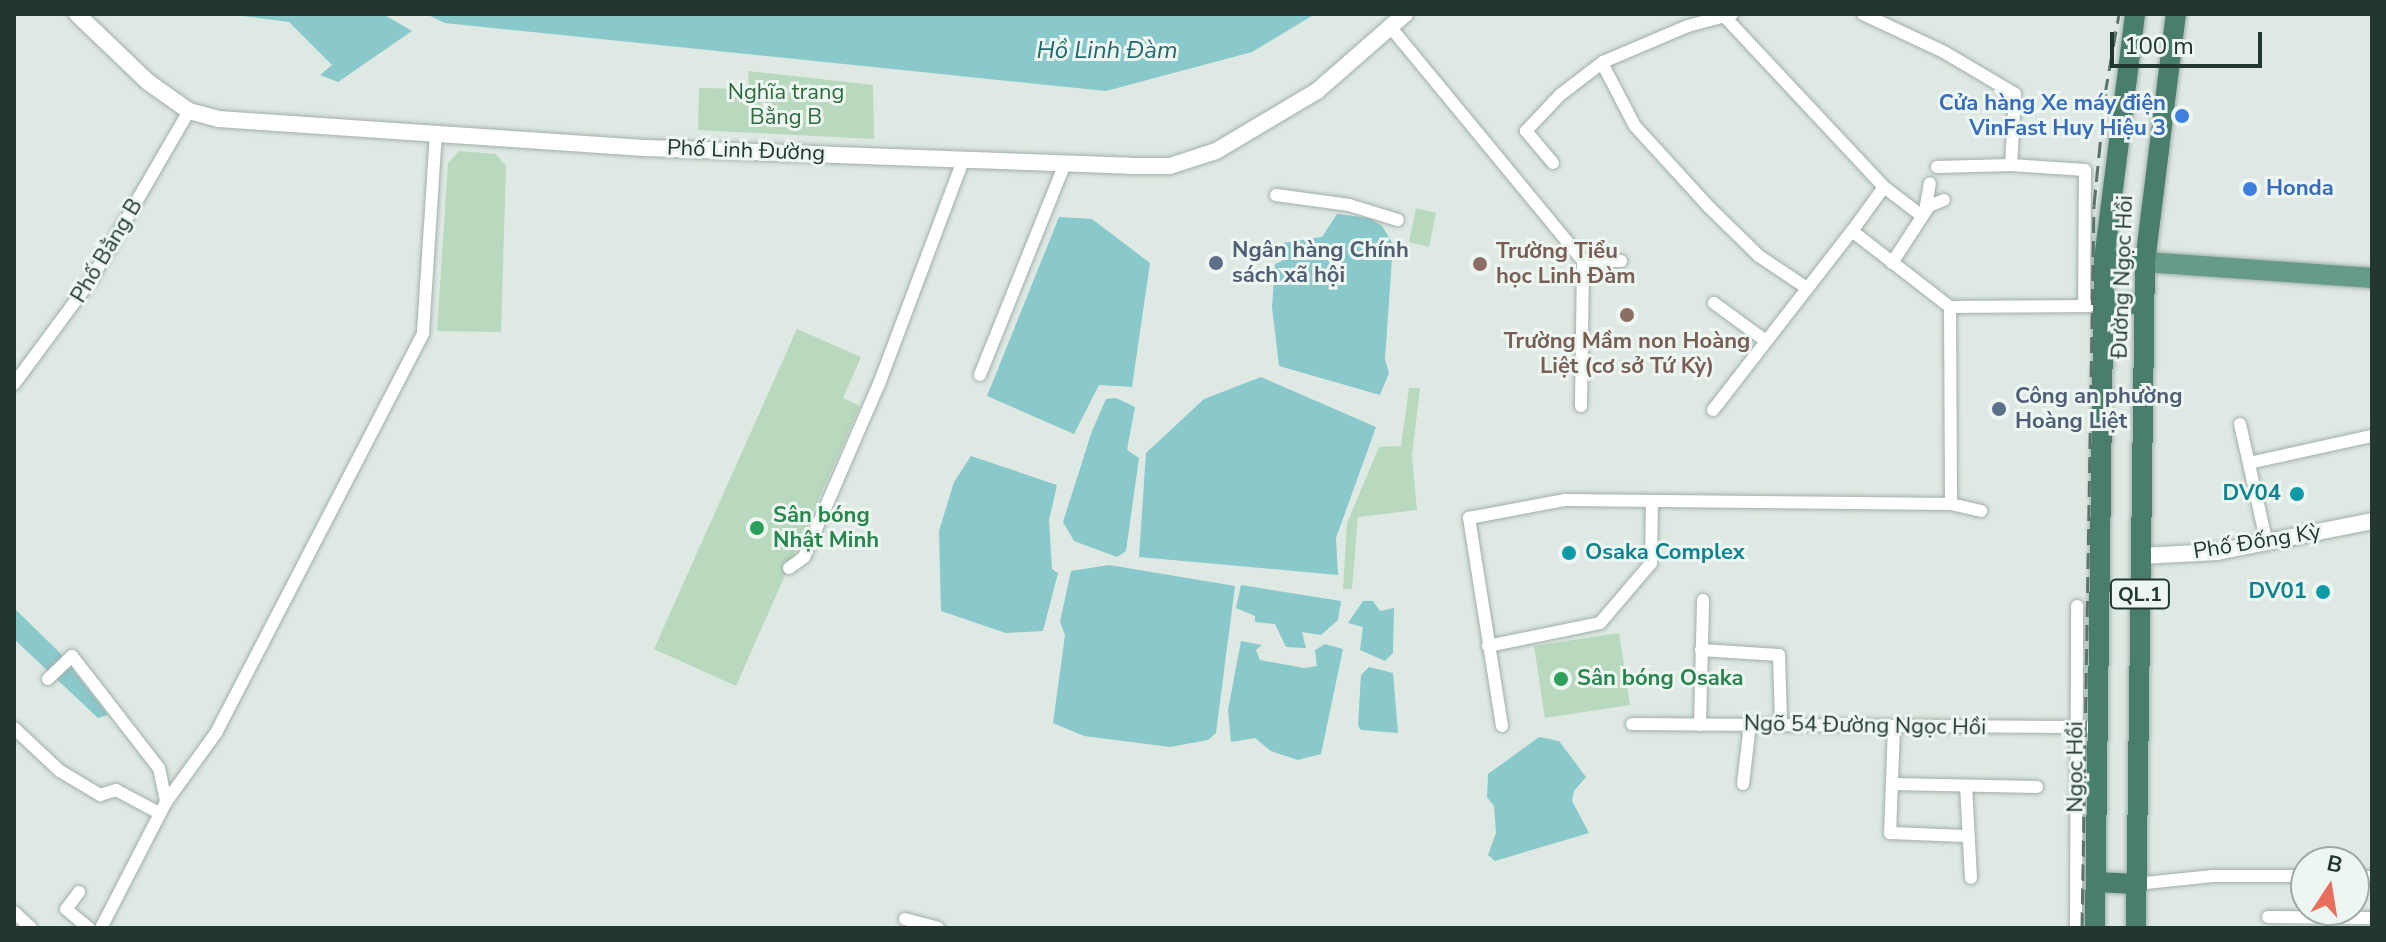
<!DOCTYPE html>
<html>
<head>
<meta charset="utf-8">
<style>
  body { margin:0 }
  #map { position:relative; width:2386px; height:942px; overflow:hidden; background:#dee9e3; font-family:"Nunito Sans",sans-serif }
  div>[style] { position:absolute }
  .green>* { inset:0; background:#b8d9bd }
  .water>* { inset:0; background:#89c8cb }
  .roads { filter:drop-shadow(0 0 2px #a2b0a9) drop-shadow(0 0 2px #a2b0a9) }
  .minor>* { height:12px; margin:-6px; padding:0 6px; transform-origin:6px; border-radius:6px; background:#fff }
  .tertiary>* { height:16px; margin:-8px; padding:0 8px; transform-origin:8px; border-radius:8px; background:#fff }
  .primary>* { height:20px; margin:-10px; padding:0 10px; transform-origin:10px; border-radius:10px; background:#669b87 }
  .trunk>* { height:20px; margin:-10px; padding:0 10px; transform-origin:10px; border-radius:10px; background:#4a7e6c }
  .rail>* { height:3px; margin-top:-1.5px; transform-origin:0; background:repeating-linear-gradient(90deg,#5b736a 0 16px,transparent 0 24px) }
  .dots>* { width:22px; height:22px; translate:-50% -50%; box-sizing:border-box; border:4px solid #eef6f1; border-radius:50% }
  span { translate:-50% -50%; white-space:nowrap; text-align:center; line-height:1.15; -webkit-text-stroke:6px #eef6f1; paint-order:stroke }
  .shield-label span { padding:2px 6px; background:#eef6f1; border:2px solid; border-radius:6px; -webkit-text-stroke-width:0 }
  .shield-label { font-size:20px; color:#21372f; font-weight:700 }
  .park-label { font-size:22px; color:#2e6b3f }
  .shop-label { font-size:22px; color:#366cbe; font-weight:700 }
  .right { translate:-100% -50%; text-align:right }
  .left { translate:0 -50%; text-align:left }
  .street-label { font-size:22px; color:#21372f }
  .service-label { font-size:22px; color:#4e5e75; font-weight:700 }
  .education-label { font-size:22px; color:#785e54; font-weight:700 }
  .culture-label { font-size:22px; color:#0d838f; font-weight:700 }
  .leisure-label { font-size:22px; color:#27864d; font-weight:700 }
  .water-label { font-size:24px; color:#206a6e; font-style:italic }
  .frame { position:absolute; inset:0; border:16px solid #21372f; pointer-events:none }
  .north { position:absolute; left:2290px; top:846px; width:80px; height:80px; box-sizing:border-box; background:#eef6f1; border:2px solid #9caaa3; border-radius:50%; rotate:12deg; font-size:22px; font-weight:700; line-height:32px; text-align:center; color:#21372f }
  .north::after { content:''; display:block; margin:auto; width:28px; height:36px; background:#e86f5e; clip-path:polygon(50% 0,100% 100%,50% 72%,0 100%) }
  .scale { position:absolute; left:2110px; top:32px; width:152px; height:36px; box-sizing:border-box; border:4px solid #21372f; border-top:0; padding-left:10px; font-size:24px; line-height:28px; white-space:nowrap; color:#21372f; -webkit-text-stroke:6px #eef6f1; paint-order:stroke }
</style>
</head>
<body>
<div id="map">
  <div class="green">
    <i style="clip-path:polygon(748px 71px,873px 85px,874px 139px,698px 130px,699px 88px,749px 89px)"></i>
    <i style="clip-path:polygon(459px 151px,496px 154px,506px 166px,501px 332px,437px 331px,448px 163px)"></i>
    <i style="clip-path:polygon(1416px 208px,1436px 213px,1429px 247px,1409px 242px)"></i>
    <i style="clip-path:polygon(797px 329px,861px 357px,843px 398px,860px 406px,736px 686px,654px 649px)"></i>
    <i style="clip-path:polygon(1409px 388px,1420px 388px,1412px 456px,1417px 510px,1358px 517px,1352px 589px,1343px 589px,1347px 523px,1379px 447px,1401px 446px)"></i>
    <i style="clip-path:polygon(1619px 633px,1630px 705px,1545px 718px,1534px 646px)"></i>
  </div>
  <div class="water">
    <i style="clip-path:polygon(227px 14px,383px 14px,412px 31px,338px 82px,320px 75px,332px 65px,289px 22px)"></i>
    <i style="clip-path:polygon(426px 14px,1315px 14px,1252px 52px,1106px 91px,445px 23px)"></i>
    <i style="clip-path:polygon(1337px 214px,1369px 218px,1382px 226px,1393px 244px,1385px 359px,1389px 373px,1380px 395px,1279px 366px,1272px 307px,1275px 264px,1282px 261px,1283px 243px,1322px 237px)"></i>
    <i style="clip-path:polygon(1059px 217px,1092px 219px,1150px 263px,1132px 387px,1099px 385px,1074px 434px,987px 396px)"></i>
    <i style="clip-path:polygon(1261px 377px,1376px 427px,1336px 538px,1338px 575px,1139px 557px,1146px 453px,1204px 399px)"></i>
    <i style="clip-path:polygon(1116px 398px,1135px 407px,1127px 450px,1139px 458px,1126px 551px,1117px 557px,1074px 541px,1063px 522px,1092px 431px,1106px 399px)"></i>
    <i style="clip-path:polygon(971px 456px,1057px 485px,1049px 520px,1052px 569px,1058px 573px,1043px 631px,1006px 633px,941px 611px,939px 531px,954px 482px)"></i>
    <i style="clip-path:polygon(1109px 565px,1235px 586px,1216px 733px,1208px 740px,1170px 747px,1084px 736px,1053px 723px,1065px 635px,1060px 622px,1071px 571px)"></i>
    <i style="clip-path:polygon(1241px 585px,1341px 601px,1338px 620px,1321px 635px,1302px 632px,1306px 648px,1286px 647px,1275px 624px,1255px 622px,1255px 616px,1236px 608px)"></i>
    <i style="clip-path:polygon(1363px 601px,1373px 601px,1380px 611px,1394px 608px,1393px 653px,1385px 661px,1360px 650px,1363px 627px,1348px 623px)"></i>
    <i style="clip-path:polygon(14px 608px,60px 653px,108px 715px,98px 718px,14px 639px)"></i>
    <i style="clip-path:polygon(1241px 641px,1262px 645px,1256px 650px,1260px 660px,1304px 668px,1317px 666px,1315px 650px,1325px 644px,1343px 649px,1321px 754px,1298px 760px,1271px 751px,1255px 738px,1231px 742px,1228px 710px)"></i>
    <i style="clip-path:polygon(1369px 667px,1393px 673px,1398px 733px,1361px 730px,1358px 725px,1361px 675px)"></i>
    <i style="clip-path:polygon(1539px 737px,1559px 741px,1586px 777px,1574px 791px,1572px 801px,1589px 833px,1495px 861px,1488px 855px,1496px 833px,1494px 806px,1487px 797px,1488px 774px)"></i>
  </div>
  <div class="roads">
    <div class="minor">
      <i style="left:1863px;top:14px;width:89px;rotate:25.1deg"></i>
      <i style="left:1944px;top:52px;width:82px;rotate:30.6deg"></i>
      <i style="left:2015px;top:94px;width:71px;rotate:93.2deg"></i>
      <i style="left:2011px;top:165px;width:74px;rotate:3.9deg"></i>
      <i style="left:2085px;top:170px;width:136px;rotate:90.4deg"></i>
      <i style="left:1724px;top:16px;width:234px;rotate:46.9deg"></i>
      <i style="left:1884px;top:187px;width:48px;rotate:37.3deg"></i>
      <i style="left:1392px;top:29px;width:301px;rotate:50.5deg"></i>
      <i style="left:1583px;top:261px;width:145px;rotate:90.8deg"></i>
      <i style="left:1602px;top:63px;width:71px;rotate:62.4deg"></i>
      <i style="left:1635px;top:126px;width:110px;rotate:47.6deg"></i>
      <i style="left:1709px;top:207px;width:70px;rotate:44.4deg"></i>
      <i style="left:1759px;top:256px;width:58px;rotate:33.7deg"></i>
      <i style="left:1553px;top:163px;width:42px;rotate:-130.2deg"></i>
      <i style="left:1526px;top:131px;width:50px;rotate:-46.6deg"></i>
      <i style="left:1560px;top:95px;width:54px;rotate:-37.5deg"></i>
      <i style="left:1603px;top:62px;width:92px;rotate:-23deg"></i>
      <i style="left:1688px;top:26px;width:46px;rotate:-15.3deg"></i>
      <i style="left:1937px;top:167px;width:74px;rotate:-1.5deg"></i>
      <i style="left:1884px;top:187px;width:54px;rotate:126deg"></i>
      <i style="left:1852px;top:231px;width:124px;rotate:37.8deg"></i>
      <i style="left:1950px;top:307px;width:139px;rotate:-0.4deg"></i>
      <i style="left:1276px;top:195px;width:74px;rotate:7.8deg"></i>
      <i style="left:1349px;top:205px;width:51px;rotate:17deg"></i>
      <i style="left:1925px;top:211px;width:28px;rotate:-80deg"></i>
      <i style="left:1583px;top:261px;width:38px"></i>
      <i style="left:1892px;top:263px;width:68px;rotate:-57deg"></i>
      <i style="left:1929px;top:206px;width:16px;rotate:-22deg"></i>
      <i style="left:1714px;top:303px;width:64px;rotate:36.2deg"></i>
      <i style="left:1950px;top:307px;width:197px;rotate:89.7deg"></i>
      <i style="left:980px;top:375px;width:227px;rotate:-68.1deg"></i>
      <i style="left:14px;top:384px;width:129px;rotate:-53.5deg"></i>
      <i style="left:91px;top:280px;width:195px;rotate:-59.9deg"></i>
      <i style="left:1713px;top:410px;width:227px;rotate:-52.2deg"></i>
      <i style="left:2240px;top:424px;width:123px;rotate:77.3deg"></i>
      <i style="left:2249px;top:463px;width:126px;rotate:-12.4deg"></i>
      <i style="left:789px;top:568px;width:19px;rotate:-36deg"></i>
      <i style="left:804px;top:557px;width:189px;rotate:-66.6deg"></i>
      <i style="left:879px;top:384px;width:241px;rotate:-69.4deg"></i>
      <i style="left:1488px;top:646px;width:114px;rotate:-11.6deg"></i>
      <i style="left:1600px;top:623px;width:79px;rotate:-49.6deg"></i>
      <i style="left:1651px;top:563px;width:61px;rotate:-89.1deg"></i>
      <i style="left:1701px;top:650px;width:78px;rotate:3.7deg"></i>
      <i style="left:1779px;top:655px;width:68px;rotate:88.3deg"></i>
      <i style="left:48px;top:679px;width:33px;rotate:-44deg"></i>
      <i style="left:72px;top:656px;width:142px;rotate:52.2deg"></i>
      <i style="left:159px;top:768px;width:35px;rotate:78deg"></i>
      <i style="left:1632px;top:724px;width:466px;rotate:0.4deg"></i>
      <i style="left:1700px;top:725px;width:125px;rotate:-88.6deg"></i>
      <i style="left:1502px;top:726px;width:211px;rotate:-99deg"></i>
      <i style="left:1469px;top:518px;width:98px;rotate:-10.6deg"></i>
      <i style="left:1565px;top:500px;width:386px;rotate:0.6deg"></i>
      <i style="left:1951px;top:504px;width:31px;rotate:13deg"></i>
      <i style="left:1894px;top:726px;width:107px;rotate:92.1deg"></i>
      <i style="left:1890px;top:833px;width:75px;rotate:2.3deg"></i>
      <i style="left:14px;top:728px;width:63px;rotate:43.1deg"></i>
      <i style="left:60px;top:771px;width:47px;rotate:31deg"></i>
      <i style="left:100px;top:795px;width:17px;rotate:-17deg"></i>
      <i style="left:116px;top:790px;width:49px;rotate:28.1deg"></i>
      <i style="left:1743px;top:784px;width:60px;rotate:-83.3deg"></i>
      <i style="left:1892px;top:784px;width:145px;rotate:1.2deg"></i>
      <i style="left:1966px;top:786px;width:92px;rotate:86.9deg"></i>
      <i style="left:2354px;top:877px;width:18px"></i>
      <i style="left:2136px;top:884px;width:77px;rotate:-5.9deg"></i>
      <i style="left:2213px;top:876px;width:93px"></i>
      <i style="left:79px;top:892px;width:21px;rotate:127deg"></i>
      <i style="left:66px;top:909px;width:30px;rotate:40deg"></i>
      <i style="left:14px;top:912px;width:23px;rotate:43deg"></i>
      <i style="left:2268px;top:917px;width:104px;rotate:0.6deg"></i>
      <i style="left:905px;top:919px;width:34px;rotate:15deg"></i>
      <i style="left:101px;top:928px;width:142px;rotate:-62.7deg"></i>
      <i style="left:166px;top:802px;width:85px;rotate:-54.1deg"></i>
      <i style="left:216px;top:733px;width:450px;rotate:-62.6deg"></i>
      <i style="left:423px;top:333px;width:200px;rotate:-86.3deg"></i>
      <i style="left:2076px;top:928px;width:322px;rotate:-89.8deg"></i>
    </div>
    <div class="tertiary">
      <i style="left:77px;top:14px;width:98px;rotate:43.8deg"></i>
      <i style="left:148px;top:82px;width:50px;rotate:35.3deg"></i>
      <i style="left:189px;top:111px;width:31px;rotate:15deg"></i>
      <i style="left:219px;top:119px;width:429px;rotate:3.9deg"></i>
      <i style="left:647px;top:148px;width:483px;rotate:2.1deg"></i>
      <i style="left:1130px;top:166px;width:40px"></i>
      <i style="left:1170px;top:166px;width:48px;rotate:-18.1deg"></i>
      <i style="left:1216px;top:151px;width:117px;rotate:-30.7deg"></i>
      <i style="left:1317px;top:91px;width:117px;rotate:-41.2deg"></i>
      <i style="left:2141px;top:556px;width:76px;rotate:-3deg"></i>
      <i style="left:2217px;top:552px;width:158px;rotate:-11.3deg"></i>
    </div>
    <div class="primary">
      <i style="left:2145px;top:262px;width:228px;rotate:4deg"></i>
    </div>
    <div class="trunk">
      <i style="left:2104px;top:260px;width:41px;rotate:2.8deg"></i>
      <i style="left:2104px;top:303px;width:40px;rotate:1.4deg"></i>
      <i style="left:2096px;top:882px;width:40px;rotate:2.9deg"></i>
      <i style="left:2095px;top:928px;width:668px;rotate:-89.23deg"></i>
      <i style="left:2104px;top:260px;width:248px;rotate:-82.8deg"></i>
      <i style="left:2136px;top:928px;width:666px;rotate:-89.23deg"></i>
      <i style="left:2145px;top:262px;width:250px;rotate:-82.9deg"></i>
    </div>
  </div>
  <div class="rail">
    <i style="left:2082px;top:928px;width:723px;rotate:-89.05deg"></i>
    <i style="left:2094px;top:205px;width:112px;rotate:-84.3deg"></i>
    <i style="left:2105px;top:94px;width:81px;rotate:-80.1deg"></i>
  </div>
  <div class="dots">
    <i style="left:2182px;top:116px;background:#3f7fe0"></i>
    <i style="left:2250px;top:189px;background:#3f7fe0"></i>
    <i style="left:1216px;top:263px;background:#5c6f8a"></i>
    <i style="left:1480px;top:264px;background:#8d6e63"></i>
    <i style="left:1627px;top:315px;background:#8d6e63"></i>
    <i style="left:1999px;top:409px;background:#5c6f8a"></i>
    <i style="left:2297px;top:494px;background:#0f9aa8"></i>
    <i style="left:757px;top:528px;background:#2e9e5b"></i>
    <i style="left:1569px;top:553px;background:#0f9aa8"></i>
    <i style="left:2323px;top:592px;background:#0f9aa8"></i>
    <i style="left:1561px;top:679px;background:#2e9e5b"></i>
  </div>
  <div class="shield-label">
    <span style="left:2140px;top:594px">QL.1</span>
  </div>
  <div class="park-label">
    <span style="left:786px;top:105px">Nghĩa trang<br>Bằng B</span>
  </div>
  <div class="shop-label">
    <span class="right" style="left:2166px;top:116px">Cửa hàng Xe máy điện<br>VinFast Huy Hiệu 3</span>
    <span class="left" style="left:2266px;top:189px">Honda</span>
  </div>
  <div class="street-label">
    <span style="left:746px;top:151px;rotate:2deg">Phố Linh Đường</span>
    <span style="left:107px;top:251px;rotate:-59deg">Phố Bằng B</span>
    <span style="left:2123px;top:277px;rotate:-88deg">Đường Ngọc Hồi</span>
    <span style="left:2257px;top:542px;rotate:-9deg">Phố Đống Kỳ</span>
    <span style="left:1865px;top:726px;rotate:1deg">Ngõ 54 Đường Ngọc Hồi</span>
    <span style="left:2076px;top:767px;rotate:-90deg">Ngọc Hồi</span>
  </div>
  <div class="service-label">
    <span class="left" style="left:1232px;top:263px">Ngân hàng Chính<br>sách xã hội</span>
    <span class="left" style="left:2015px;top:409px">Công an phường<br>Hoàng Liệt</span>
  </div>
  <div class="education-label">
    <span class="left" style="left:1496px;top:264px">Trường Tiểu<br>học Linh Đàm</span>
    <span style="left:1627px;top:354px">Trường Mầm non Hoàng<br>Liệt (cơ sở Tứ Kỳ)</span>
  </div>
  <div class="culture-label">
    <span class="right" style="left:2281px;top:494px">DV04</span>
    <span class="left" style="left:1585px;top:553px">Osaka Complex</span>
    <span class="right" style="left:2307px;top:592px">DV01</span>
  </div>
  <div class="leisure-label">
    <span class="left" style="left:773px;top:528px">Sân bóng<br>Nhật Minh</span>
    <span class="left" style="left:1577px;top:679px">Sân bóng Osaka</span>
  </div>
  <div class="water-label">
    <span style="left:1107px;top:51px">Hồ Linh Đàm</span>
  </div>
  <div class="frame"></div>
  <div class="north">B</div>
  <div class="scale">100 m</div>
</div>
</body>
</html>
